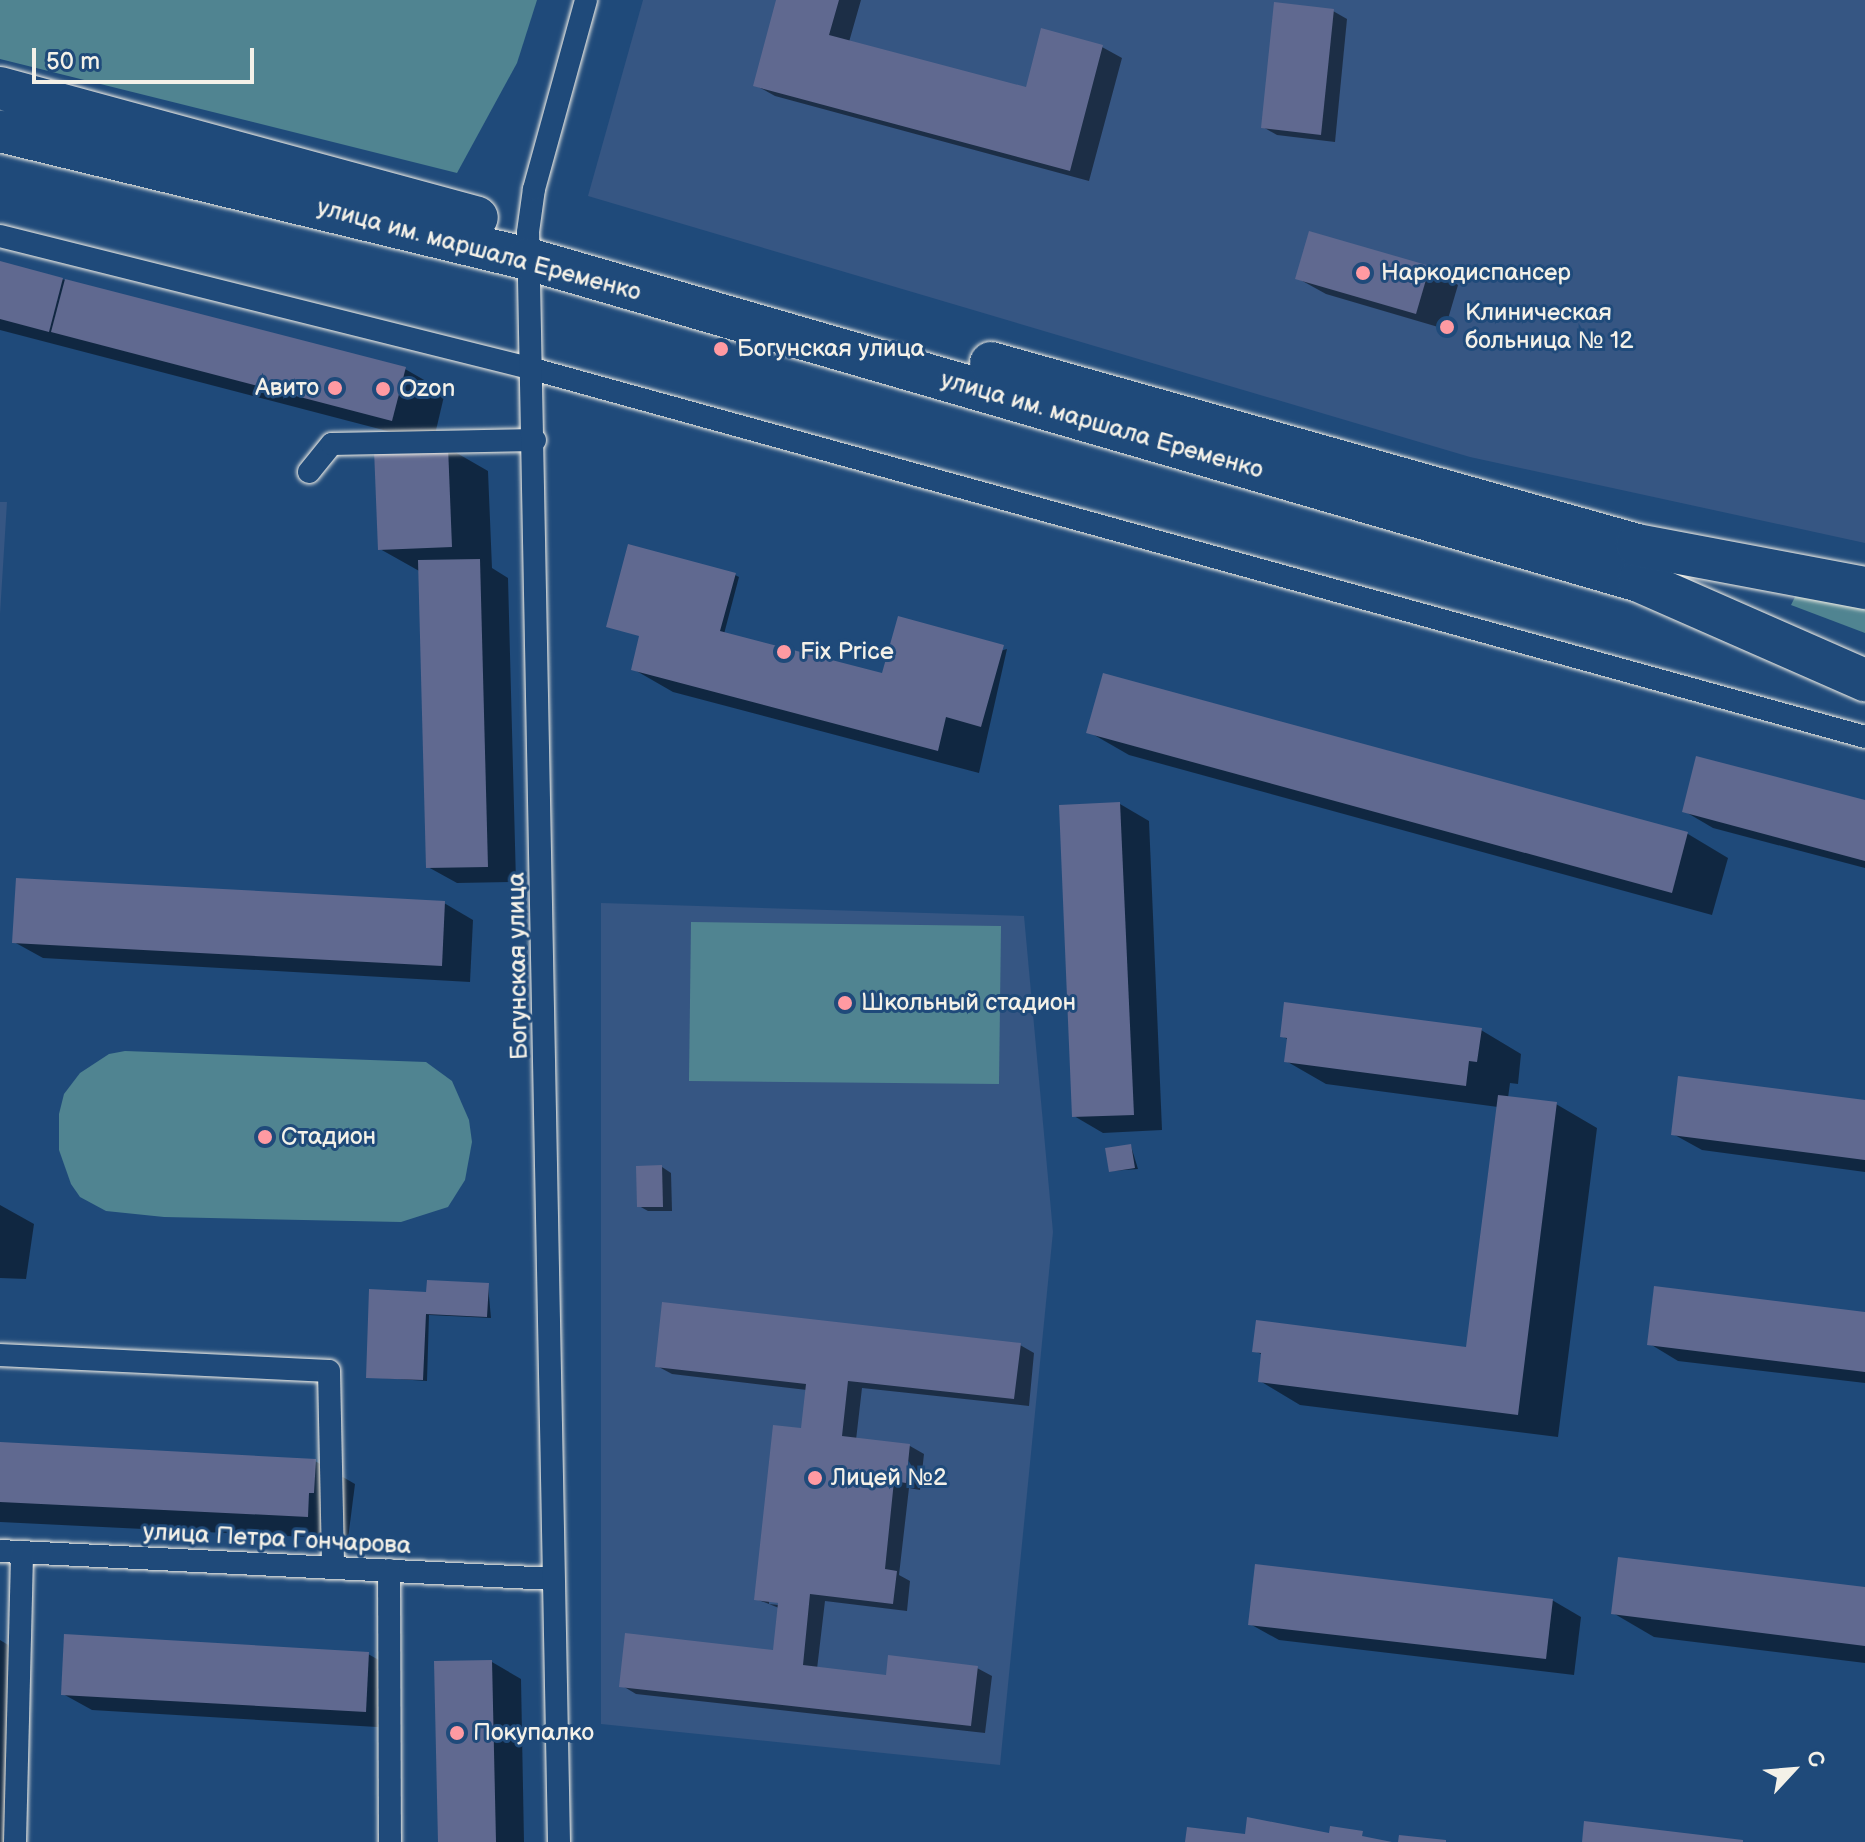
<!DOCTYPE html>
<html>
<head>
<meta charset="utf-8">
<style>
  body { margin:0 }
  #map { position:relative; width:1865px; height:1842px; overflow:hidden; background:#1f4a7a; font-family:"Balsamiq Sans",sans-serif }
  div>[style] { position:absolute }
  .built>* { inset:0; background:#365683 }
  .green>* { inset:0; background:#508491 }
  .shadow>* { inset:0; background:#0007 }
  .building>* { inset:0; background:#606990 }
  .roads { filter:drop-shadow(0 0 2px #f4f1e8) drop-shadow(0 0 2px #f4f1e8) }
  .street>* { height:22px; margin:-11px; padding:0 11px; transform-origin:11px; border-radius:11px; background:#1f4a7a }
  .highway>* { height:42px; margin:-21px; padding:0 21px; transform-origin:21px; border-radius:21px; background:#1f4a7a }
  .dots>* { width:22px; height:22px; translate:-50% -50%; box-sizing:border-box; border:4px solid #1f4a7a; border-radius:50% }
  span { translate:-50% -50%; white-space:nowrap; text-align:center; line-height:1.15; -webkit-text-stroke:6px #1f4a7a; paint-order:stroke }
  .street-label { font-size:24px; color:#f4f1e8 }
  .poi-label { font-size:24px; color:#f4f1e8 }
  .left { translate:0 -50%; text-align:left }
  .right { translate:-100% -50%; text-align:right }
  .north { position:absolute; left:1753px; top:1730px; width:80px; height:80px; -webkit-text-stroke:6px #1f4a7a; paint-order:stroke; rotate:64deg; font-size:22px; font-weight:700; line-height:32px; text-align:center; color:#f4f1e8 }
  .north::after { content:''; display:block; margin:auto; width:28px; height:36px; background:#f4f1e8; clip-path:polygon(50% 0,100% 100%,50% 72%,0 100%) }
  .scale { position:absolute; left:32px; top:48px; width:222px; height:36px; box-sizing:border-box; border:4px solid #f4f1e8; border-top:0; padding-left:10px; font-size:24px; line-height:28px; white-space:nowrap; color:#f4f1e8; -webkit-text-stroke:6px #1f4a7a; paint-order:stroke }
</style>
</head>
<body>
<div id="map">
  <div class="built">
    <i style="clip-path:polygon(643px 0,1865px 0,1865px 543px,1470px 457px,588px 196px)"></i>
    <i style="clip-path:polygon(0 502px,7px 502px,0 614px)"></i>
    <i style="clip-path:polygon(601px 903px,1024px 916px,1053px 1232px,1000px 1765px,601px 1724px)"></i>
  </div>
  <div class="green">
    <i style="clip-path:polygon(0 0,537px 0,517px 63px,457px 173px,0 59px)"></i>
    <i style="clip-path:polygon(1798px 591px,1865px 606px,1865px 633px,1791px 605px)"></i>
    <i style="clip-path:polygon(691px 922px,1001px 926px,999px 1084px,689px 1081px)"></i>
    <i style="clip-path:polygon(125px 1051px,426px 1062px,452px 1081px,469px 1120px,472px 1142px,465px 1180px,448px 1207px,401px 1222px,164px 1217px,106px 1211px,80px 1197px,71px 1184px,59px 1150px,59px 1114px,64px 1094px,80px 1073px,109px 1054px)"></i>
  </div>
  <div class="shadow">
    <i style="clip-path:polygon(778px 0,861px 0,849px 42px,1027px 90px,1102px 47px,1122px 58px,1089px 181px,775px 96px,755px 85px)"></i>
    <i style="clip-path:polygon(1333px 11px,1347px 19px,1335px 142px,1277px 135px,1263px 127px)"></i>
    <i style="clip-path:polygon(1310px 234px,1430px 268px,1458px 285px,1445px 329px,1326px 294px,1297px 278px)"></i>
    <i style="clip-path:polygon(0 263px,405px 369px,445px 392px,433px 443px,0 330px)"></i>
    <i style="clip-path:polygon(448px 448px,488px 471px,492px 568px,508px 578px,516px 882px,457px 883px,428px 867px,421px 572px,380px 549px)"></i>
    <i style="clip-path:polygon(735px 575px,739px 577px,724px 634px,895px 679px,1007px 649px,979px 773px,673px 692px,633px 669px)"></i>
    <i style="clip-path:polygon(1104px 675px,1688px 834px,1728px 858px,1712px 915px,1129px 755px,1089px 732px)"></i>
    <i style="clip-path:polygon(1865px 802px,1865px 868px,1713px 828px,1684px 811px)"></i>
    <i style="clip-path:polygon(1120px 804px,1149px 821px,1162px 1130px,1103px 1133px,1074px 1116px)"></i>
    <i style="clip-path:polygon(444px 903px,473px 920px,470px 982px,43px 958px,14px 942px)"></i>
    <i style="clip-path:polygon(1481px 1030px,1521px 1054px,1518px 1084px,1510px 1083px,1508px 1098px,1556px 1104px,1597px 1128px,1558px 1437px,1300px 1405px,1260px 1381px,1263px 1355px,1255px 1351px,1468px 1349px,1498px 1107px,1326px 1084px,1286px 1061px,1289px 1040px,1282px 1036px)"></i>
    <i style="clip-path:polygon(1865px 1102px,1865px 1172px,1702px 1150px,1673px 1134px)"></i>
    <i style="clip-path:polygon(1131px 1146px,1138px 1169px,1111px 1171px)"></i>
    <i style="clip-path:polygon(662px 1167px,671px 1173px,672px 1211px,648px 1211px,639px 1206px)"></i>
    <i style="clip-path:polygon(0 1205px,34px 1224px,26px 1279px,0 1278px)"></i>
    <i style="clip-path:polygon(488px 1285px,491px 1318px,429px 1315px,427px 1381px,368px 1377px,428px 1294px)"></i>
    <i style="clip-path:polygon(1865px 1314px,1865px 1383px,1678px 1361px,1650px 1344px)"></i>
    <i style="clip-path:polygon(evenodd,1020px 1345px,1034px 1353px,1029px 1406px,862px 1388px,856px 1440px,910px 1446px,924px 1454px,920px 1490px,909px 1488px,899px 1575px,910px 1581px,907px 1611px,825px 1601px,817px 1669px,888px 1677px,977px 1668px,992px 1676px,985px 1733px,636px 1694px,621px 1685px,775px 1652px,779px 1608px,756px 1599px,802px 1430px,807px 1390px,672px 1374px,657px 1366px,1020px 1345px,769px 1600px,788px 1606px,769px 1604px,769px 1600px)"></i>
    <i style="clip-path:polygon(0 1444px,315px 1461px,355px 1484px,348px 1539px,0 1522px)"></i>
    <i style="clip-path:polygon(1865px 1589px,1865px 1663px,1654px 1637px,1613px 1613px)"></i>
    <i style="clip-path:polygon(1552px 1600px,1581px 1617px,1574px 1675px,1279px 1640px,1250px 1624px)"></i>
    <i style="clip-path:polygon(0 1640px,23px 1654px,15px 1842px,0 1842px)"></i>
    <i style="clip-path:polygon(368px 1654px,397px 1670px,394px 1728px,92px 1710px,63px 1694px)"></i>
    <i style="clip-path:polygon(492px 1662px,521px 1679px,524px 1842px,440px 1842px)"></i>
  </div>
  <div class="building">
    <i style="clip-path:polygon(776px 0,839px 0,829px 35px,1026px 87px,1041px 28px,1103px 45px,1070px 171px,753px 86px)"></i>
    <i style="clip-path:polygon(1274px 2px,1334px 9px,1321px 135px,1261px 128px)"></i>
    <i style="clip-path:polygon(1309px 231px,1430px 266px,1416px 314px,1295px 279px)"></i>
    <i style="clip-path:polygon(0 261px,63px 278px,49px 332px,0 319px)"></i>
    <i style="clip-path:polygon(65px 279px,406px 367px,392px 421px,51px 332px)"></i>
    <i style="clip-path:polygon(448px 446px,452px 547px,378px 550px,374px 449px)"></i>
    <i style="clip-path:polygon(628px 544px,736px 573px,720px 631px,882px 673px,898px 616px,1004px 645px,981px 727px,946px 717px,938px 751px,631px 670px,639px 636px,606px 627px)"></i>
    <i style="clip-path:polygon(480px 559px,488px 867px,426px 868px,418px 560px)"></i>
    <i style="clip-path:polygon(1103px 673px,1688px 832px,1672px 893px,1086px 733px)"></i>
    <i style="clip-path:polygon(1696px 756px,1865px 800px,1865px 861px,1682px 812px)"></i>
    <i style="clip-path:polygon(1120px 802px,1134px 1115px,1072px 1117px,1059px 805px)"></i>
    <i style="clip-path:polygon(16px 878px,445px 901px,442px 966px,12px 943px)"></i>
    <i style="clip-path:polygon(1284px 1002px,1482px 1028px,1477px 1062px,1469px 1061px,1466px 1086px,1284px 1062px,1287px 1038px,1280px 1037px)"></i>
    <i style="clip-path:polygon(1678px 1076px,1865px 1100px,1865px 1160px,1671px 1135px)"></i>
    <i style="clip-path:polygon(1498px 1095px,1557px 1102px,1518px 1415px,1258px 1382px,1261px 1353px,1252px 1352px,1256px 1320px,1466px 1347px)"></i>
    <i style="clip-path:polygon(1131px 1144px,1135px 1168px,1109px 1172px,1105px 1148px)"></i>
    <i style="clip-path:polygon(662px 1165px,663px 1207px,637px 1207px,636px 1166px)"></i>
    <i style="clip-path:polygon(427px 1280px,489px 1283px,487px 1317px,426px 1314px,423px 1380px,366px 1378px,369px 1289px,426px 1292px)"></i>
    <i style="clip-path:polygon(1654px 1286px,1865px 1312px,1865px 1372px,1647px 1345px)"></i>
    <i style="clip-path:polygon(662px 1302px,1021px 1343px,1014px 1399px,848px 1381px,842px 1436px,910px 1444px,906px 1483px,894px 1481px,885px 1569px,897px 1571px,893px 1604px,810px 1594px,803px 1665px,886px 1675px,888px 1655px,978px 1666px,971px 1726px,619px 1687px,625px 1633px,773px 1650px,778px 1603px,754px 1600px,773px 1425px,801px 1428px,806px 1384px,655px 1367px)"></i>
    <i style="clip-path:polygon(0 1442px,316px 1459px,314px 1493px,309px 1493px,308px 1517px,0 1502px)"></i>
    <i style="clip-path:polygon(1618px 1557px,1865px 1587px,1865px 1646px,1611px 1614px)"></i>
    <i style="clip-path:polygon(1255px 1564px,1553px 1599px,1546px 1659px,1248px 1625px)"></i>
    <i style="clip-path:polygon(64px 1634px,369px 1652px,366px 1712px,61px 1695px)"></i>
    <i style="clip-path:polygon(492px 1660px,496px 1842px,438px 1842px,434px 1661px)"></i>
    <i style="clip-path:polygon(1247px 1817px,1329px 1833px,1330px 1826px,1363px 1831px,1362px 1836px,1392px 1842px,1185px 1842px,1187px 1827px,1245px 1834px)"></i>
    <i style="clip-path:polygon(1584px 1821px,1743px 1840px,1743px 1842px,1582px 1842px)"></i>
    <i style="clip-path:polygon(1399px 1835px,1446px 1840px,1446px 1842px,1398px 1842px)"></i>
  </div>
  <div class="roads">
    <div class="street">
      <i style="left:0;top:236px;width:549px;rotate:14.01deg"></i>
      <i style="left:533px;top:369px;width:1382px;rotate:15.44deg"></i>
      <i style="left:309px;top:472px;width:36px;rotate:-51deg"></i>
      <i style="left:332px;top:444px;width:203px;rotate:-1.1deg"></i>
      <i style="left:0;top:1355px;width:329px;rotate:2.8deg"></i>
      <i style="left:329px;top:1371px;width:196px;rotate:88.8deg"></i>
      <i style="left:0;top:1551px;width:553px;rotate:2.9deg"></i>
      <i style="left:389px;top:1570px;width:272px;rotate:89.8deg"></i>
      <i style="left:15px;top:1842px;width:290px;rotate:-88.6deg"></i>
      <i style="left:559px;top:1842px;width:1610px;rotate:-91.1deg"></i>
      <i style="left:528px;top:232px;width:43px;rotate:-82.1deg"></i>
      <i style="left:534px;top:189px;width:196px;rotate:-74.6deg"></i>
    </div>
    <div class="highway">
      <i style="left:0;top:88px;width:494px;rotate:15.2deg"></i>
      <i style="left:0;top:131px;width:543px;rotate:13.63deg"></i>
      <i style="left:528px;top:259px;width:1157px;rotate:16.16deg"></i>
      <i style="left:1639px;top:581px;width:247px;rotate:23.7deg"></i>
      <i style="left:991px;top:363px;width:671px;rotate:15.73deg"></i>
      <i style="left:1637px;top:545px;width:232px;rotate:10.7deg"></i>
    </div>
  </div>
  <div class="dots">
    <i style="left:1363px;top:273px;background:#ff9aa2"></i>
    <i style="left:1447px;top:327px;background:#ff9aa2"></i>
    <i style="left:721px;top:349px;background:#ff9aa2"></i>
    <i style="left:335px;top:388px;background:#ff9aa2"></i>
    <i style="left:383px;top:389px;background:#ff9aa2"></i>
    <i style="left:784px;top:652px;background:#ff9aa2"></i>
    <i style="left:845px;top:1003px;background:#ff9aa2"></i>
    <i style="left:265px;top:1137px;background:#ff9aa2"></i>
    <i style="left:815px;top:1478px;background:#ff9aa2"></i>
    <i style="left:457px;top:1733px;background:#ff9aa2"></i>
  </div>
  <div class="street-label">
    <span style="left:479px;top:250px;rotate:15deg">улица им. маршала Еременко</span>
    <span style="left:1102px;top:425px;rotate:16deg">улица им. маршала Еременко</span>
    <span style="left:518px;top:966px;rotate:-91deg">Богунская улица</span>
    <span style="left:277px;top:1539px;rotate:3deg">улица Петра Гончарова</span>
  </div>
  <div class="poi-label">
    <span class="left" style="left:1381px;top:273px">Наркодиспансер</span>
    <span class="left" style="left:1465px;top:327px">Клиническая<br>больница № 12</span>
    <span class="left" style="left:737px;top:349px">Богунская улица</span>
    <span class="right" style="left:319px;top:388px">Авито</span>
    <span class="left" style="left:399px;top:389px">Ozon</span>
    <span class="left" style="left:800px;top:652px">Fix Price</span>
    <span class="left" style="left:861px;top:1003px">Школьный стадион</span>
    <span class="left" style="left:281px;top:1137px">Стадион</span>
    <span class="left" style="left:831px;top:1478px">Лицей №2</span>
    <span class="left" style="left:473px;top:1733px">Покупалко</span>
  </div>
  <div class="north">С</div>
  <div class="scale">50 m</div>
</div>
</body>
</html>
